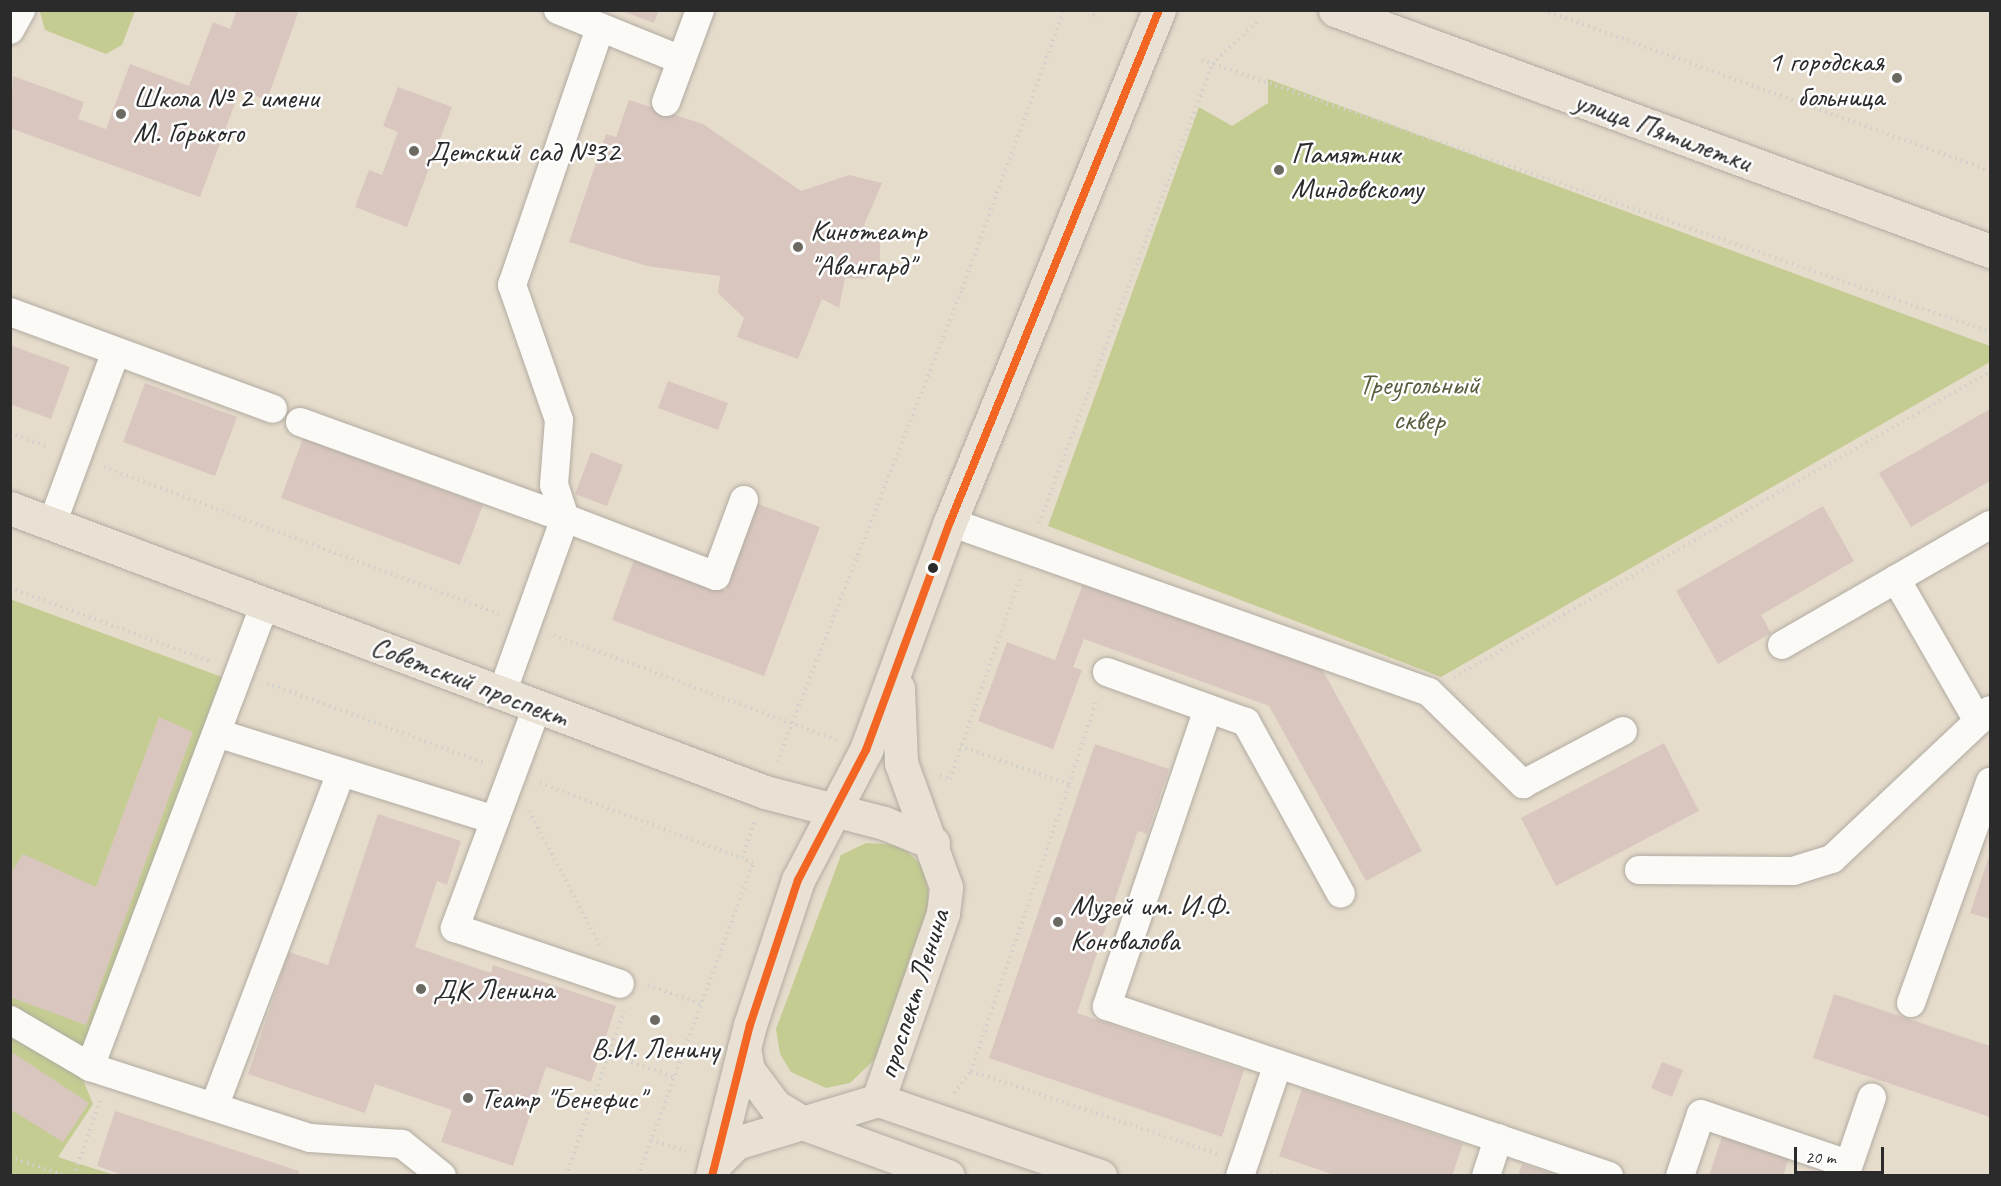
<!DOCTYPE html>
<html>
<head>
<meta charset="utf-8">
<style>
  body { margin:0 }
  #map { position:relative; width:2001px; height:1186px; overflow:hidden; background:#e6dccc; font-family:Caveat,sans-serif }
  div>[style] { position:absolute }
  .green>* { inset:0; background:#c5cc92 }
  .building>* { inset:0; background:#d9c7bf }
  .path>* { height:4px; margin-top:-2px; transform-origin:0; background:repeating-linear-gradient(90deg,#d2d0cb 0 1.5px,transparent 0 6px) }
  .roads { filter:drop-shadow(0 0 2px #b1aba1) drop-shadow(0 0 2px #b1aba1) }
  .minor>* { height:28px; margin:-14px; padding:0 14px; transform-origin:14px; border-radius:14px; background:#fbfaf7 }
  .major>* { height:33px; margin:-16.5px; padding:0 16.5px; transform-origin:16.5px; border-radius:16.5px; background:#eae1d5 }
  .bus-1>* { height:8px; margin:-4px; padding:0 4px; transform-origin:4px; border-radius:4px; background:#f26522 }
  .dots>* { width:16px; height:16px; translate:-50% -50%; box-sizing:border-box; border:3px solid #fff; border-radius:50% }
  span { translate:-50% -50%; white-space:nowrap; text-align:center; line-height:1.15; -webkit-text-stroke:5px #fff; paint-order:stroke }
  .poi-label { font-size:30px; color:#2b2b2b }
  .right { translate:-100% -50%; text-align:right }
  .left { translate:0 -50%; text-align:left }
  .street-label { font-size:30px; color:#2b2b2b }
  .park-label { font-size:30px; color:#575e3f }
  .frame { position:absolute; inset:0; border:12px solid #2b2b2b; pointer-events:none }
  .scale { position:absolute; left:1794px; top:1147px; width:90px; height:27px; box-sizing:border-box; border:3px solid #2b2b2b; border-top:0; padding-left:8px; font-size:18px; line-height:21px; white-space:nowrap; color:#2b2b2b; -webkit-text-stroke:4px #fff; paint-order:stroke }
</style>
</head>
<body>
<div id="map">
  <div class="green">
    <i style="clip-path:polygon(135px 11px,122px 45px,106px 54px,45px 30px,40px 12px)"></i>
    <i style="clip-path:polygon(1268px 79px,1990px 346px,1990px 362px,1441px 677px,1048px 526px,1199px 107px,1232px 126px,1268px 103px)"></i>
    <i style="clip-path:polygon(10px 599px,222px 677px,79px 1070px,93px 1104px,58px 1157px,114px 1175px,11px 1175px)"></i>
    <i style="clip-path:polygon(866px 843px,900px 845px,924px 867px,930px 903px,877px 1057px,850px 1083px,826px 1088px,791px 1072px,780px 1054px,776px 1029px,841px 855px)"></i>
  </div>
  <div class="building">
    <i style="clip-path:polygon(237px 10px,299px 10px,267px 100px,240px 90px,200px 197px,10px 128px,13px 76px,84px 102px,78px 119px,106px 129px,130px 64px,189px 86px,213px 22px,230px 29px)"></i>
    <i style="clip-path:polygon(619px 10px,659px 10px,654px 23px)"></i>
    <i style="clip-path:polygon(398px 87px,452px 107px,407px 227px,355px 207px,369px 170px,382px 175px,398px 132px,383px 126px)"></i>
    <i style="clip-path:polygon(629px 100px,703px 124px,801px 191px,849px 175px,882px 183px,864px 225px,880px 240px,880px 268px,865px 279px,845px 278px,839px 308px,822px 299px,798px 359px,737px 337px,744px 318px,718px 293px,720px 276px,647px 266px,569px 242px,606px 134px,616px 137px)"></i>
    <i style="clip-path:polygon(10px 345px,70px 367px,51px 419px,10px 404px)"></i>
    <i style="clip-path:polygon(668px 381px,728px 403px,718px 430px,658px 408px)"></i>
    <i style="clip-path:polygon(145px 383px,237px 417px,215px 476px,123px 442px)"></i>
    <i style="clip-path:polygon(1990px 409px,1990px 481px,1911px 527px,1879px 473px)"></i>
    <i style="clip-path:polygon(303px 438px,483px 505px,460px 565px,281px 498px)"></i>
    <i style="clip-path:polygon(591px 452px,623px 465px,607px 506px,575px 494px)"></i>
    <i style="clip-path:polygon(758px 504px,820px 527px,764px 676px,612px 620px,635px 557px,726px 591px)"></i>
    <i style="clip-path:polygon(1823px 506px,1854px 561px,1761px 615px,1771px 633px,1718px 664px,1676px 591px)"></i>
    <i style="clip-path:polygon(1086px 575px,1316px 658px,1422px 851px,1366px 881px,1269px 706px,1084px 639px,1073px 667px,1082px 670px,1053px 749px,978px 721px,1007px 642px,1055px 660px)"></i>
    <i style="clip-path:polygon(159px 717px,193px 732px,86px 1025px,10px 997px,10px 874px,23px 854px,96px 887px)"></i>
    <i style="clip-path:polygon(1664px 743px,1699px 811px,1556px 886px,1521px 818px)"></i>
    <i style="clip-path:polygon(1095px 744px,1169px 769px,1147px 834px,1138px 831px,1077px 1013px,1244px 1070px,1222px 1137px,989px 1058px)"></i>
    <i style="clip-path:polygon(378px 814px,461px 841px,447px 885px,437px 881px,415px 947px,491px 973px,493px 965px,616px 1006px,591px 1082px,546px 1067px,513px 1166px,441px 1142px,452px 1110px,375px 1084px,365px 1113px,248px 1074px,289px 952px,328px 965px)"></i>
    <i style="clip-path:polygon(1990px 853px,1990px 919px,1970px 913px)"></i>
    <i style="clip-path:polygon(1834px 994px,1990px 1046px,1990px 1117px,1813px 1058px)"></i>
    <i style="clip-path:polygon(10px 1051px,89px 1103px,63px 1142px,10px 1109px)"></i>
    <i style="clip-path:polygon(1662px 1062px,1683px 1070px,1672px 1097px,1651px 1088px)"></i>
    <i style="clip-path:polygon(1302px 1089px,1463px 1144px,1452px 1176px,1337px 1176px,1279px 1156px)"></i>
    <i style="clip-path:polygon(115px 1111px,299px 1171px,298px 1176px,126px 1176px,97px 1166px)"></i>
    <i style="clip-path:polygon(1726px 1124px,1793px 1146px,1783px 1176px,1709px 1176px)"></i>
    <i style="clip-path:polygon(1522px 1164px,1556px 1175px,1556px 1176px,1518px 1176px)"></i>
  </div>
  <div class="path">
    <i style="left:1089px;top:10px;width:12px;rotate:48deg"></i>
    <i style="left:1543px;top:10px;width:475px;rotate:19.8deg"></i>
    <i style="left:1202px;top:60px;width:834px;rotate:19.04deg"></i>
    <i style="left:10px;top:433px;width:41px;rotate:19.7deg"></i>
    <i style="left:104px;top:467px;width:421px;rotate:20.4deg"></i>
    <i style="left:1039px;top:523px;width:491px;rotate:-69.3deg"></i>
    <i style="left:1212px;top:64px;width:62px;rotate:-43deg"></i>
    <i style="left:10px;top:588px;width:215px;rotate:20.1deg"></i>
    <i style="left:554px;top:635px;width:301px;rotate:20.4deg"></i>
    <i style="left:1454px;top:677px;width:617px;rotate:-29.64deg"></i>
    <i style="left:267px;top:683px;width:232px;rotate:20.2deg"></i>
    <i style="left:777px;top:762px;width:508px;rotate:-68.64deg"></i>
    <i style="left:962px;top:289px;width:297px;rotate:-69.9deg"></i>
    <i style="left:940px;top:776px;width:10px;rotate:17deg"></i>
    <i style="left:950px;top:779px;width:213px;rotate:-70.8deg"></i>
    <i style="left:540px;top:783px;width:215px;rotate:20.4deg"></i>
    <i style="left:1069px;top:784px;width:89px;rotate:-71.8deg"></i>
    <i style="left:529px;top:811px;width:152px;rotate:62.1deg"></i>
    <i style="left:648px;top:985px;width:56px;rotate:19.7deg"></i>
    <i style="left:609px;top:1054px;width:69px;rotate:19.5deg"></i>
    <i style="left:971px;top:1071px;width:261px;rotate:18.6deg"></i>
    <i style="left:954px;top:1093px;width:28px;rotate:-52deg"></i>
    <i style="left:971px;top:1071px;width:303px;rotate:-71.1deg"></i>
    <i style="left:1069px;top:784px;width:115px;rotate:-160.8deg"></i>
    <i style="left:651px;top:1140px;width:37px;rotate:17deg"></i>
    <i style="left:10px;top:1157px;width:59px;rotate:18.7deg"></i>
    <i style="left:1271px;top:1172px;width:12px;rotate:20deg"></i>
    <i style="left:74px;top:1176px;width:80px;rotate:-71.1deg"></i>
    <i style="left:566px;top:1176px;width:175px;rotate:-70.6deg"></i>
    <i style="left:638px;top:1176px;width:333px;rotate:-69.8deg"></i>
    <i style="left:753px;top:863px;width:12px;rotate:-156deg"></i>
    <i style="left:742px;top:858px;width:40px;rotate:-71.1deg"></i>
  </div>
  <div class="roads">
    <div class="minor">
      <i style="left:558px;top:10px;width:133px;rotate:22.1deg"></i>
      <i style="left:10px;top:30px;width:23px;rotate:-61deg"></i>
      <i style="left:666px;top:102px;width:98px;rotate:-69.7deg"></i>
      <i style="left:10px;top:312px;width:280px;rotate:20.2deg"></i>
      <i style="left:300px;top:422px;width:282px;rotate:19.9deg"></i>
      <i style="left:565px;top:518px;width:35px;rotate:-108deg"></i>
      <i style="left:554px;top:485px;width:65px;rotate:-85.6deg"></i>
      <i style="left:559px;top:420px;width:143px;rotate:-109.2deg"></i>
      <i style="left:512px;top:285px;width:272px;rotate:-71.1deg"></i>
      <i style="left:950px;top:522px;width:508px;rotate:19.54deg"></i>
      <i style="left:1429px;top:692px;width:132px;rotate:44.4deg"></i>
      <i style="left:1523px;top:784px;width:113px;rotate:-27.9deg"></i>
      <i style="left:52px;top:524px;width:184px;rotate:-69.7deg"></i>
      <i style="left:1896px;top:579px;width:164px;rotate:60deg"></i>
      <i style="left:1782px;top:645px;width:240px;rotate:-30deg"></i>
      <i style="left:1107px;top:672px;width:148px;rotate:19.8deg"></i>
      <i style="left:1246px;top:722px;width:196px;rotate:61.1deg"></i>
      <i style="left:502px;top:693px;width:186px;rotate:-70.2deg"></i>
      <i style="left:565px;top:518px;width:162px;rotate:21deg"></i>
      <i style="left:716px;top:576px;width:81px;rotate:-69.8deg"></i>
      <i style="left:537px;top:707px;width:236px;rotate:110.4deg"></i>
      <i style="left:455px;top:928px;width:174px;rotate:18.7deg"></i>
      <i style="left:1208px;top:709px;width:314px;rotate:108.8deg"></i>
      <i style="left:1107px;top:1006px;width:530px;rotate:18.71deg"></i>
      <i style="left:217px;top:733px;width:291px;rotate:17.4deg"></i>
      <i style="left:1639px;top:870px;width:154px;rotate:0.4deg"></i>
      <i style="left:1793px;top:871px;width:41px;rotate:-17.1deg"></i>
      <i style="left:1832px;top:859px;width:217px;rotate:-43.3deg"></i>
      <i style="left:1911px;top:1003px;width:235px;rotate:-70.3deg"></i>
      <i style="left:10px;top:1020px;width:93px;rotate:30.4deg"></i>
      <i style="left:90px;top:1067px;width:231px;rotate:17.9deg"></i>
      <i style="left:310px;top:1138px;width:92px;rotate:3.7deg"></i>
      <i style="left:402px;top:1144px;width:51px;rotate:38.7deg"></i>
      <i style="left:90px;top:1067px;width:495px;rotate:-69.3deg"></i>
      <i style="left:214px;top:1107px;width:358px;rotate:-69.2deg"></i>
      <i style="left:1240px;top:1176px;width:118px;rotate:-71.3deg"></i>
      <i style="left:1486px;top:1176px;width:40px;rotate:-72deg"></i>
      <i style="left:1680px;top:1176px;width:65px;rotate:-71.3deg"></i>
      <i style="left:1701px;top:1114px;width:155px;rotate:18.8deg"></i>
      <i style="left:1845px;top:1176px;width:83px;rotate:-71.1deg"></i>
    </div>
    <div class="major">
      <i style="left:1335px;top:10px;width:698px;rotate:20.2deg"></i>
      <i style="left:10px;top:508px;width:807px;rotate:20.61deg"></i>
      <i style="left:765px;top:792px;width:123px;rotate:14.6deg"></i>
      <i style="left:884px;top:823px;width:53px;rotate:22.2deg"></i>
      <i style="left:744px;top:1048px;width:22px;rotate:80deg"></i>
      <i style="left:748px;top:1070px;width:45px;rotate:53.1deg"></i>
      <i style="left:775px;top:1106px;width:35px;rotate:31deg"></i>
      <i style="left:805px;top:1124px;width:152px;rotate:20deg"></i>
      <i style="left:878px;top:1100px;width:198px;rotate:-70.8deg"></i>
      <i style="left:943px;top:913px;width:26px;rotate:-83deg"></i>
      <i style="left:946px;top:887px;width:132px;rotate:-109.9deg"></i>
      <i style="left:901px;top:763px;width:75px;rotate:-92.3deg"></i>
      <i style="left:878px;top:1100px;width:235px;rotate:18.9deg"></i>
      <i style="left:717px;top:1162px;width:27px;rotate:-45deg"></i>
      <i style="left:736px;top:1143px;width:148px;rotate:-16.8deg"></i>
      <i style="left:712px;top:1176px;width:156px;rotate:-75.9deg"></i>
      <i style="left:750px;top:1025px;width:153px;rotate:-71.7deg"></i>
      <i style="left:798px;top:880px;width:147px;rotate:-62.4deg"></i>
      <i style="left:866px;top:750px;width:243px;rotate:-69.8deg"></i>
      <i style="left:950px;top:522px;width:553px;rotate:-67.79deg"></i>
    </div>
  </div>
  <div class="bus-1">
    <i style="left:712px;top:1176px;width:156px;rotate:-75.9deg"></i>
    <i style="left:750px;top:1025px;width:153px;rotate:-71.7deg"></i>
    <i style="left:798px;top:880px;width:147px;rotate:-62.4deg"></i>
    <i style="left:866px;top:750px;width:243px;rotate:-69.8deg"></i>
    <i style="left:950px;top:522px;width:553px;rotate:-67.79deg"></i>
  </div>
  <div class="dots">
    <i style="left:1897px;top:78px;background:#6c6963"></i>
    <i style="left:121px;top:114px;background:#6c6963"></i>
    <i style="left:414px;top:151px;background:#6c6963"></i>
    <i style="left:1279px;top:170px;background:#6c6963"></i>
    <i style="left:798px;top:247px;background:#6c6963"></i>
    <i style="left:933px;top:568px;background:#2b2b2b"></i>
    <i style="left:1058px;top:922px;background:#6c6963"></i>
    <i style="left:421px;top:989px;background:#6c6963"></i>
    <i style="left:655px;top:1020px;background:#6c6963"></i>
    <i style="left:468px;top:1098px;background:#6c6963"></i>
  </div>
  <div class="poi-label">
    <span class="right" style="left:1884px;top:78px">1 городская<br>больница</span>
    <span class="left" style="left:133px;top:114px">Школа № 2 имени<br>М. Горького</span>
    <span class="left" style="left:426px;top:151px">Детский сад №32</span>
    <span class="left" style="left:1291px;top:170px">Памятник<br>Миндовскому</span>
    <span class="left" style="left:810px;top:247px">Кинотеатр<br>"Авангард"</span>
    <span class="left" style="left:1070px;top:922px">Музей им. И.Ф.<br>Коновалова</span>
    <span class="left" style="left:433px;top:989px">ДК Ленина</span>
    <span style="left:655px;top:1048px">В.И. Ленину</span>
    <span class="left" style="left:480px;top:1098px">Театр "Бенефис"</span>
  </div>
  <div class="street-label">
    <span style="left:1663px;top:131px;rotate:20deg">улица Пятилетки</span>
    <span style="left:470px;top:681px;rotate:21deg">Советский проспект</span>
    <span style="left:913px;top:994px;rotate:-72deg">проспект Ленина</span>
  </div>
  <div class="park-label">
    <span style="left:1419px;top:401px">Треугольный<br>сквер</span>
  </div>
  <div class="frame"></div>
  <div class="scale">20 m</div>
</div>
</body>
</html>
